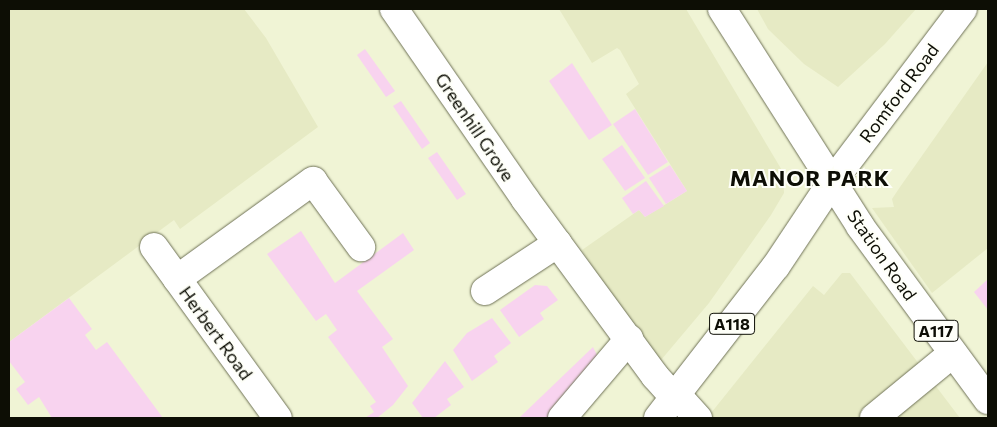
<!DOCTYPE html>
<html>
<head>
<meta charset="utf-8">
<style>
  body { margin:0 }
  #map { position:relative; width:997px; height:427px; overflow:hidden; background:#f0f4d5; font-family:Commissioner,sans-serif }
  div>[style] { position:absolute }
  .built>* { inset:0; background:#e6eac4 }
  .green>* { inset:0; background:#f8d3ef }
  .roads { filter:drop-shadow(0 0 1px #6e7156) drop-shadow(0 0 1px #6e7156) }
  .minor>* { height:28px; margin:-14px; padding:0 14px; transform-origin:14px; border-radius:14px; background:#fff }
  .major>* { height:28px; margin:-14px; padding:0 14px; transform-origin:14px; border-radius:14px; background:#fff }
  span { translate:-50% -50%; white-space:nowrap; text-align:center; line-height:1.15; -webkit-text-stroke:4px #fefff8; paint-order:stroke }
  .shield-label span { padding:1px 4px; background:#fefff8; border:1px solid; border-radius:4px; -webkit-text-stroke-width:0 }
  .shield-label { font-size:16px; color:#0d0e05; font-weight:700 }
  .street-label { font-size:18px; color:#0d0e05 }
  .district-label { font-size:22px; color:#0d0e05; font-weight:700; letter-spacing:1px }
  .frame { position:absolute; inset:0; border:10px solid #0d0e05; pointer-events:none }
</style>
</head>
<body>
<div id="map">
  <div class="built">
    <i style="clip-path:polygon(9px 9px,244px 9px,266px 38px,318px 127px,180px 229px,174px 220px,9px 342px)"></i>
    <i style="clip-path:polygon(559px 9px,686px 9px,783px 172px,784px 193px,771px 215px,709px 303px,656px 366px,582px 250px,639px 210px,645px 217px,687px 191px,626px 94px,639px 84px,620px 50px,617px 48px,592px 63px)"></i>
    <i style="clip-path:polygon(757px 9px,916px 9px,885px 44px,838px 87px,804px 64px,768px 29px)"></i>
    <i style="clip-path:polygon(988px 62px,988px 248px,932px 293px,872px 208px,894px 207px,892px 199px,900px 187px)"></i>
    <i style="clip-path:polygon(842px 273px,850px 273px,960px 418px,707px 418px,813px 286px,824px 295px)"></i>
  </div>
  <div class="green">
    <i style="clip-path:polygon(365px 49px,395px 91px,386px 97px,357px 55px)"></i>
    <i style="clip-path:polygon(572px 63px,612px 125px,589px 140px,549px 81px)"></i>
    <i style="clip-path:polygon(401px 101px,430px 143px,422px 149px,393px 106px)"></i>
    <i style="clip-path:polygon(635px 109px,668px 162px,648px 175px,613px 124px)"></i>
    <i style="clip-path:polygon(622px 145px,645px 178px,625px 191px,602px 159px)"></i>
    <i style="clip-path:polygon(437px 152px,466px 194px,457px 200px,428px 158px)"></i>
    <i style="clip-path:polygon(670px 165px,687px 191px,666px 204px,649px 178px)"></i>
    <i style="clip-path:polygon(646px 181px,664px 206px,645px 217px,639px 210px,633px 214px,622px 198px)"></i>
    <i style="clip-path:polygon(301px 231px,335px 283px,403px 233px,414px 250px,357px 291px,393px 339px,382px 347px,408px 386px,393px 405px,377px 418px,365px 418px,374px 412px,370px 406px,376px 402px,328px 337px,337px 330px,326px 314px,316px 321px,267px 254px)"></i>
    <i style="clip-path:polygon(988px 279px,988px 310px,974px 292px)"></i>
    <i style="clip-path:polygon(535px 285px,547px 286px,558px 300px,540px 313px,544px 319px,519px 337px,500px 310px)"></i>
    <i style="clip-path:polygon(69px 298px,92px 329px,85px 335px,96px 350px,107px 342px,163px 418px,52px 418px,39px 397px,28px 405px,16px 389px,25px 382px,9px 361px,9px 342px)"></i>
    <i style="clip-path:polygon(492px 318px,511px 343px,494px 356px,498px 362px,472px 381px,453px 350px,467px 333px)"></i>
    <i style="clip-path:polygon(593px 347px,598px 357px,549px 418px,519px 418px)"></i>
    <i style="clip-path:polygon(445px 361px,464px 387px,447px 399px,451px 405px,434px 418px,423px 418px,412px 403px)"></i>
  </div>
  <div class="roads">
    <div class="minor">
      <i style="left:394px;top:9px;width:231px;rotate:55.4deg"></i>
      <i style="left:525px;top:199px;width:220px;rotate:53.7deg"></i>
      <i style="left:655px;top:376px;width:31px;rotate:48deg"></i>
      <i style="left:154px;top:247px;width:211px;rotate:54.1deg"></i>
      <i style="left:177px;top:279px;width:168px;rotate:-35.8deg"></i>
      <i style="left:313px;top:181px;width:82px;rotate:54deg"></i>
      <i style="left:485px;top:291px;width:87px;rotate:-33.3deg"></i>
      <i style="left:678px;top:396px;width:30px;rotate:48deg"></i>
      <i style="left:562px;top:418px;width:104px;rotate:-49.7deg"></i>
      <i style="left:874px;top:418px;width:102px;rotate:-39.4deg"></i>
    </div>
    <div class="major">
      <i style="left:722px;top:9px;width:257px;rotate:57.5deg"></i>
      <i style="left:860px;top:226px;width:216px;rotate:53.7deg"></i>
      <i style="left:658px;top:418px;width:192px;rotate:-52.2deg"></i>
      <i style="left:776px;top:266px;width:101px;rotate:-56.3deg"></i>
      <i style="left:832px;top:182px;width:217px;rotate:-52.9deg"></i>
    </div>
  </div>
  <div class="shield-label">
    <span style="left:732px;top:324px">A118</span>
    <span style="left:936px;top:331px">A117</span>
  </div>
  <div class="street-label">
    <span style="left:899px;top:93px;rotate:-53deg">Romford Road</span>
    <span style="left:475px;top:127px;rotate:56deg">Greenhill Grove</span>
    <span style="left:882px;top:255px;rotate:55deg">Station Road</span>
    <span style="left:216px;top:333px;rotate:54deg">Herbert Road</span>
  </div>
  <div class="district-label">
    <span style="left:810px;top:178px">MANOR PARK</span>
  </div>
  <div class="frame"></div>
</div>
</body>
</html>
